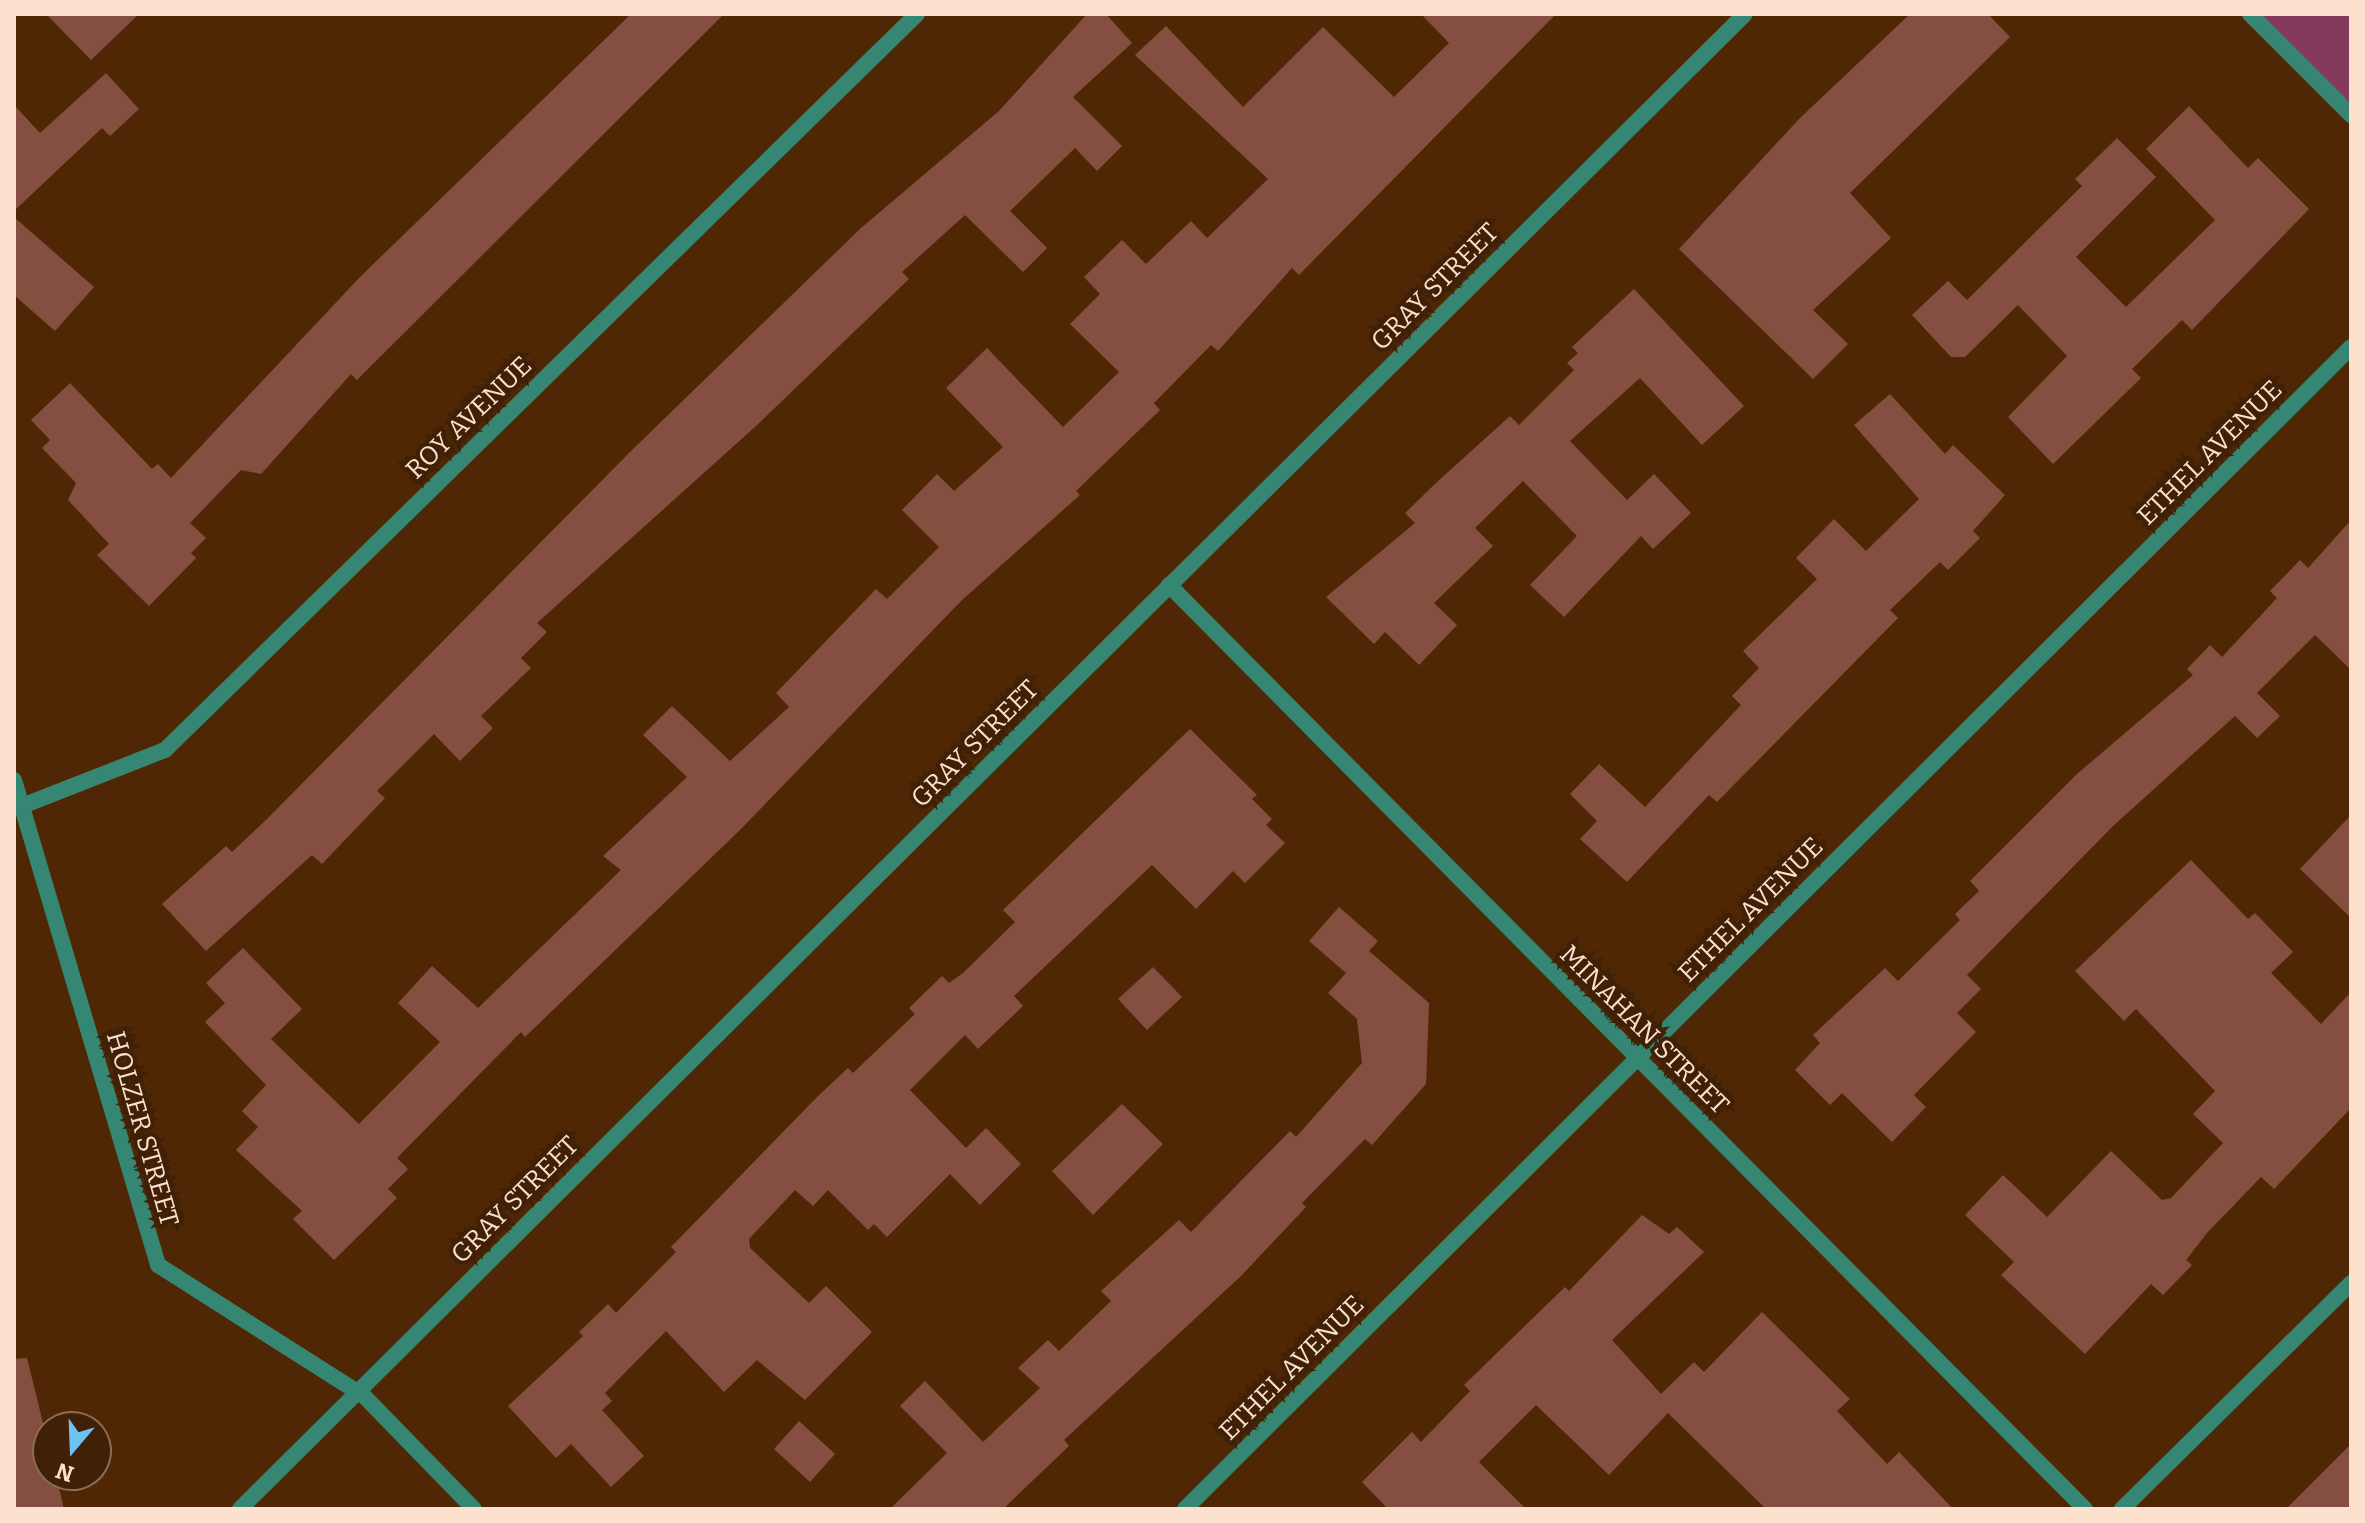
<!DOCTYPE html>
<html>
<head>
<meta charset="utf-8">
<style>
  body { margin:0 }
  #map { position:relative; width:2365px; height:1523px; overflow:hidden; background:#502704; font-family:Bitter,serif }
  div>[style] { position:absolute }
  .green>* { inset:0; background:#843a5b }
  .building>* { inset:0; background:#844e41 }
  .street>* { height:16px; margin:-8px; padding:0 8px; transform-origin:8px; border-radius:8px; background:#358773 }
  span { translate:-50% -50%; white-space:nowrap; text-align:center; line-height:1.15; -webkit-text-stroke:8px #402007; paint-order:stroke }
  .street-label { font-size:26px; color:#fce1cf }
  .frame { position:absolute; inset:0; border:16px solid #fce1cf; pointer-events:none }
  .north { position:absolute; left:32px; top:1411px; width:80px; height:80px; box-sizing:border-box; background:#402007; border:2px solid #8b6d57; border-radius:50%; rotate:199deg; font-size:22px; font-weight:700; line-height:32px; text-align:center; color:#fce1cf }
  .north::after { content:''; display:block; margin:auto; width:28px; height:36px; background:#6cc3f2; clip-path:polygon(50% 0,100% 100%,50% 72%,0 100%) }
</style>
</head>
<body>
<div id="map">
  <div class="green">
    <i style="clip-path:polygon(2250px 14px,2351px 14px,2351px 115px)"></i>
  </div>
  <div class="building">
    <i style="clip-path:polygon(46px 14px,139px 14px,91px 60px)"></i>
    <i style="clip-path:polygon(631px 14px,724px 14px,357px 380px,351px 374px,261px 474px,241px 470px,190px 523px,206px 538px,191px 553px,196px 558px,149px 606px,97px 555px,109px 544px,68px 500px,76px 483px,42px 448px,50px 440px,31px 420px,70px 383px,152px 469px,158px 464px,171px 478px,360px 277px)"></i>
    <i style="clip-path:polygon(1087px 14px,1106px 14px,1132px 43px,1073px 97px,1122px 146px,1097px 171px,1075px 148px,1010px 211px,1047px 248px,1023px 272px,965px 215px,902px 272px,909px 279px,756px 426px,537px 623px,547px 632px,521px 658px,531px 668px,481px 716px,493px 728px,460px 761px,434px 734px,377px 791px,385px 798px,322px 864px,312px 855px,206px 951px,162px 904px,226px 846px,232px 852px,267px 819px,632px 450px,861px 228px,999px 111px)"></i>
    <i style="clip-path:polygon(1421px 14px,1556px 14px,1299px 275px,1292px 268px,1218px 351px,1211px 345px,1154px 403px,1160px 410px,1076px 491px,1080px 495px,961px 601px,741px 829px,525px 1037px,521px 1032px,397px 1158px,408px 1169px,388px 1189px,397px 1198px,334px 1260px,293px 1219px,302px 1211px,236px 1150px,258px 1127px,242px 1111px,266px 1085px,205px 1022px,225px 1003px,206px 983px,243px 948px,302px 1009px,271px 1039px,359px 1124px,440px 1042px,398px 1003px,432px 966px,478px 1008px,621px 870px,603px 856px,687px 777px,643px 735px,672px 706px,730px 761px,789px 707px,776px 693px,876px 589px,887px 599px,939px 547px,902px 510px,937px 474px,954px 491px,1003px 447px,946px 388px,987px 348px,1063px 427px,1119px 372px,1070px 324px,1100px 294px,1084px 277px,1122px 240px,1146px 264px,1191px 221px,1207px 238px,1268px 179px,1135px 55px,1166px 26px,1243px 107px,1323px 27px,1394px 97px,1449px 43px)"></i>
    <i style="clip-path:polygon(1910px 14px,1988px 14px,2010px 37px,1850px 193px,1891px 238px,1813px 310px,1848px 344px,1813px 379px,1679px 249px,1799px 119px)"></i>
    <i style="clip-path:polygon(106px 73px,139px 109px,110px 136px,102px 128px,14px 211px,14px 105px,40px 133px)"></i>
    <i style="clip-path:polygon(2189px 106px,2248px 168px,2258px 158px,2309px 209px,2192px 330px,2182px 320px,2132px 369px,2141px 378px,2053px 464px,2008px 417px,2067px 356px,2018px 305px,1965px 357px,1951px 357px,1912px 315px,1948px 281px,1967px 300px,2082px 186px,2075px 179px,2117px 138px,2156px 177px,2076px 257px,2126px 307px,2215px 220px,2146px 149px)"></i>
    <i style="clip-path:polygon(14px 217px,94px 287px,55px 331px,14px 295px)"></i>
    <i style="clip-path:polygon(1634px 289px,1744px 406px,1702px 445px,1640px 378px,1570px 441px,1627px 500px,1654px 474px,1691px 513px,1653px 549px,1641px 536px,1564px 617px,1530px 585px,1577px 536px,1523px 481px,1475px 528px,1493px 546px,1434px 603px,1457px 625px,1419px 665px,1385px 632px,1374px 644px,1326px 597px,1415px 523px,1405px 513px,1437px 482px,1510px 416px,1519px 425px,1574px 370px,1567px 363px,1578px 353px,1572px 347px)"></i>
    <i style="clip-path:polygon(1890px 394px,1945px 454px,1953px 445px,2005px 495px,1973px 531px,1980px 538px,1948px 570px,1940px 562px,1890px 610px,1898px 618px,1717px 802px,1709px 795px,1627px 882px,1580px 839px,1597px 821px,1570px 794px,1599px 764px,1645px 807px,1741px 705px,1732px 696px,1759px 668px,1743px 651px,1817px 579px,1796px 558px,1834px 519px,1866px 551px,1919px 499px,1854px 425px)"></i>
    <i style="clip-path:polygon(2351px 520px,2351px 670px,2315px 635px,2257px 693px,2280px 716px,2257px 738px,2235px 716px,2113px 826px,1967px 975px,1981px 989px,1957px 1013px,1976px 1032px,1914px 1095px,1926px 1107px,1892px 1142px,1842px 1093px,1830px 1105px,1795px 1070px,1820px 1043px,1813px 1035px,1885px 968px,1898px 981px,1960px 920px,1955px 914px,1979px 891px,1970px 881px,2077px 774px,2193px 675px,2187px 669px,2210px 645px,2222px 657px,2277px 598px,2270px 591px,2300px 560px,2308px 568px)"></i>
    <i style="clip-path:polygon(1190px 729px,1257px 795px,1252px 799px,1272px 819px,1266px 825px,1285px 843px,1245px 883px,1233px 871px,1196px 909px,1152px 865px,1014px 996px,1023px 1006px,978px 1049px,965px 1035px,910px 1090px,966px 1148px,986px 1128px,1021px 1164px,980px 1205px,950px 1174px,887px 1237px,874px 1224px,868px 1230px,828px 1190px,813px 1206px,795px 1190px,749px 1239px,750px 1248px,809px 1303px,826px 1286px,872px 1332px,805px 1400px,757px 1360px,724px 1392px,666px 1331px,605px 1393px,612px 1401px,602px 1410px,644px 1456px,611px 1487px,571px 1444px,556px 1458px,508px 1406px,583px 1336px,579px 1332px,608px 1304px,616px 1313px,676px 1252px,671px 1247px,817px 1097px,848px 1068px,853px 1073px,915px 1014px,909px 1008px,942px 976px,949px 983px,963px 973px,1015px 922px,1003px 910px)"></i>
    <i style="clip-path:polygon(2351px 815px,2351px 918px,2300px 869px)"></i>
    <i style="clip-path:polygon(2191px 860px,2248px 919px,2255px 913px,2293px 952px,2271px 973px,2321px 1024px,2351px 992px,2351px 1108px,2274px 1189px,2261px 1177px,2207px 1233px,2186px 1260px,2192px 1265px,2163px 1295px,2151px 1284px,2085px 1354px,2001px 1275px,2014px 1262px,1965px 1215px,2003px 1175px,2047px 1217px,2111px 1151px,2162px 1200px,2171px 1198px,2223px 1143px,2193px 1114px,2215px 1091px,2136px 1009px,2124px 1021px,2075px 971px)"></i>
    <i style="clip-path:polygon(1339px 907px,1378px 941px,1369px 951px,1429px 1003px,1426px 1084px,1372px 1145px,1365px 1139px,1302px 1203px,1306px 1207px,1241px 1276px,1064px 1440px,1069px 1446px,1003px 1509px,890px 1509px,947px 1453px,900px 1406px,925px 1381px,983px 1442px,1040px 1388px,1018px 1368px,1048px 1340px,1059px 1351px,1111px 1301px,1101px 1291px,1179px 1220px,1191px 1232px,1290px 1131px,1296px 1137px,1362px 1063px,1357px 1019px,1328px 993px,1346px 973px,1309px 941px)"></i>
    <i style="clip-path:polygon(1153px 967px,1182px 997px,1147px 1030px,1118px 999px)"></i>
    <i style="clip-path:polygon(1122px 1104px,1163px 1144px,1093px 1215px,1052px 1171px)"></i>
    <i style="clip-path:polygon(1642px 1215px,1669px 1234px,1677px 1227px,1704px 1252px,1612px 1340px,1661px 1394px,1694px 1362px,1704px 1372px,1762px 1312px,1850px 1399px,1837px 1411px,1887px 1464px,1899px 1452px,1953px 1509px,1766px 1509px,1668px 1413px,1609px 1475px,1536px 1405px,1479px 1462px,1526px 1509px,1388px 1509px,1362px 1482px,1412px 1432px,1421px 1442px,1470px 1391px,1464px 1385px,1565px 1287px,1569px 1291px)"></i>
    <i style="clip-path:polygon(27px 1358px,48px 1443px,48px 1475px,56px 1475px,64px 1509px,14px 1509px,14px 1359px)"></i>
    <i style="clip-path:polygon(799px 1421px,835px 1454px,810px 1482px,774px 1449px)"></i>
    <i style="clip-path:polygon(2351px 1444px,2351px 1509px,2286px 1509px)"></i>
  </div>
  <div class="street">
    <i style="left:2250px;top:14px;width:143px;rotate:45deg"></i>
    <i style="left:1169px;top:585px;width:1301px;rotate:45.25deg"></i>
    <i style="left:14px;top:780px;width:506px;rotate:73.46deg"></i>
    <i style="left:158px;top:1265px;width:244px;rotate:32.5deg"></i>
    <i style="left:364px;top:1396px;width:158px;rotate:45.8deg"></i>
    <i style="left:22px;top:806px;width:154px;rotate:-21.4deg"></i>
    <i style="left:165px;top:750px;width:1052px;rotate:-44.38deg"></i>
    <i style="left:240px;top:1509px;width:2121px;rotate:-44.81deg"></i>
    <i style="left:1185px;top:1509px;width:1646px;rotate:-44.9deg"></i>
    <i style="left:2122px;top:1509px;width:322px;rotate:-44.6deg"></i>
  </div>
  <div class="street-label">
    <span style="left:1435px;top:287px;rotate:-45deg">GRAY STREET</span>
    <span style="left:469px;top:418px;rotate:-44deg">ROY AVENUE</span>
    <span style="left:2210px;top:453px;rotate:-45deg">ETHEL AVENUE</span>
    <span style="left:975px;top:744px;rotate:-45deg">GRAY STREET</span>
    <span style="left:1751px;top:910px;rotate:-45deg">ETHEL AVENUE</span>
    <span style="left:1644px;top:1030px;rotate:45deg">MINAHAN STREET</span>
    <span style="left:142px;top:1129px;rotate:74deg">HOLZER STREET</span>
    <span style="left:515px;top:1200px;rotate:-45deg">GRAY STREET</span>
    <span style="left:1292px;top:1368px;rotate:-45deg">ETHEL AVENUE</span>
  </div>
  <div class="frame"></div>
  <div class="north">N</div>
</div>
</body>
</html>
